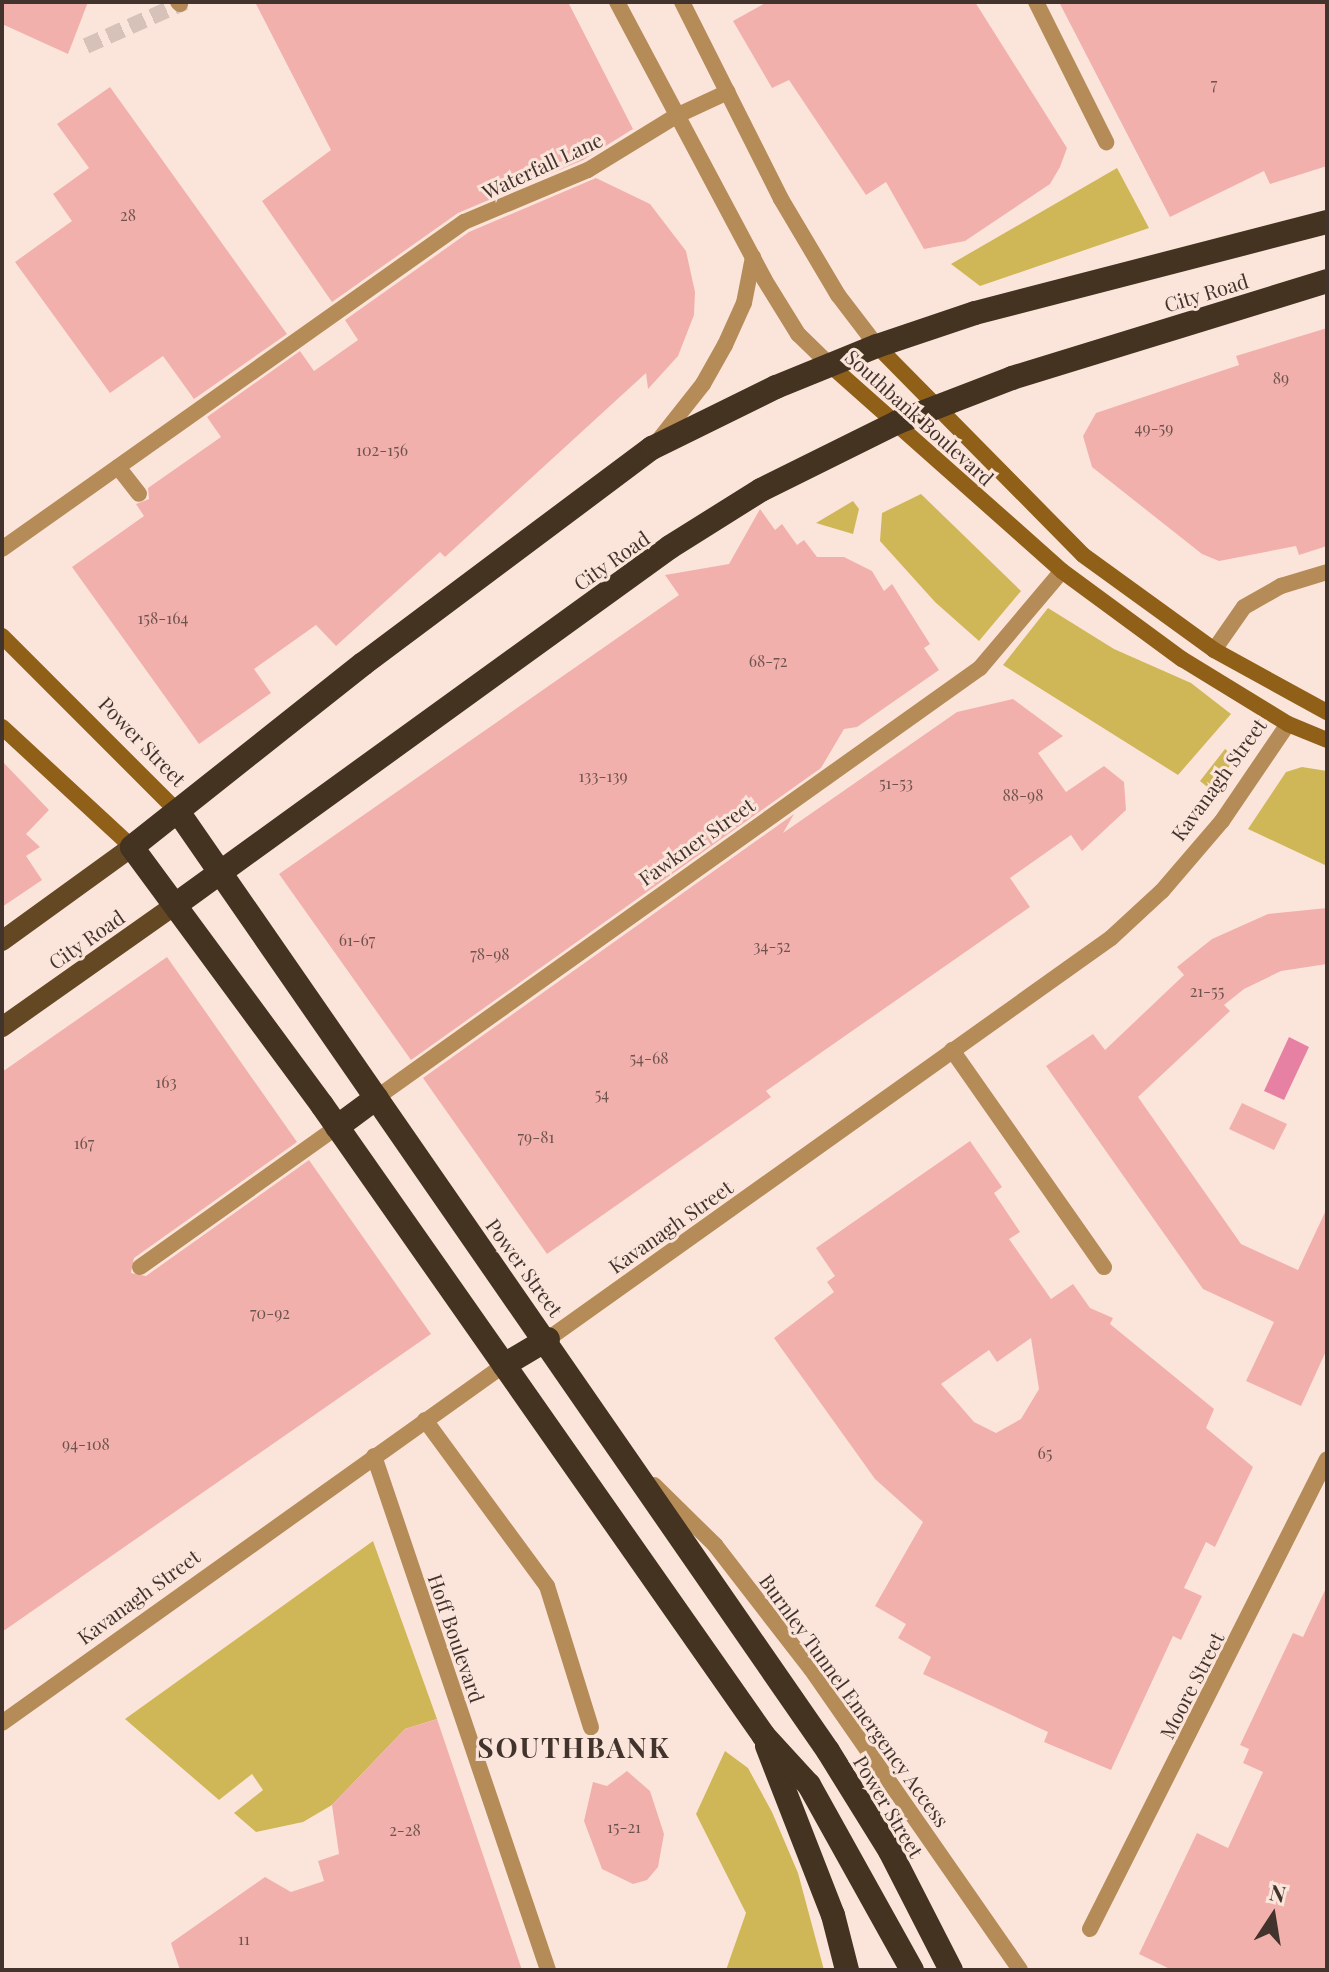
<!DOCTYPE html>
<html>
<head>
<meta charset="utf-8">
<style>
  body { margin:0 }
  #map { position:relative; width:1329px; height:1972px; overflow:hidden; background:#fbe5db; font-family:"Playfair Display",serif }
  div>[style] { position:absolute }
  .green>* { inset:0; background:#cfb758 }
  .water>* { inset:0; background:#e681a4 }
  .building>* { inset:0; background:#f2b0ac }
  .street-tunnel>* { height:16px; margin-top:-8px; transform-origin:0; background:repeating-linear-gradient(90deg,#d6c2b8 0 16px,transparent 0 24px) }
  .lane>* { height:16px; margin:-8px; padding:0 8px; transform-origin:8px; border-radius:8px; background:#b58b58 }
  .street>* { height:16px; margin:-8px; padding:0 8px; transform-origin:8px; border-radius:8px; background:#b58b58 }
  .secondary>* { height:16px; margin:-8px; padding:0 8px; transform-origin:8px; border-radius:8px; background:#906019 }
  .primary>* { height:20px; margin:-10px; padding:0 10px; transform-origin:10px; border-radius:10px; background:#644824 }
  .highway>* { height:24px; margin:-12px; padding:0 12px; transform-origin:12px; border-radius:12px; background:#433320 }
  span { translate:-50% -50%; white-space:nowrap; text-align:center; line-height:1.15; -webkit-text-stroke:6px #fbe5db; paint-order:stroke }
  .number-label { font-size:16px; color:#6e534d }
  .number-label span { -webkit-text-stroke-width:0 }
  .street-label { font-size:20px; color:#42342d }
  .district-label { font-size:28px; color:#42342d; font-weight:700; letter-spacing:2px }
  .frame { position:absolute; inset:0; border:4px solid #42342d; pointer-events:none }
  .north { position:absolute; left:1233px; top:1876px; width:80px; height:80px; -webkit-text-stroke:6px #fbe5db; paint-order:stroke; rotate:12deg; font-size:22px; font-weight:700; line-height:32px; text-align:center; color:#42342d }
  .north::after { content:''; display:block; margin:auto; width:28px; height:36px; background:#42342d; clip-path:polygon(50% 0,100% 100%,50% 72%,0 100%) }
</style>
</head>
<body>
<div id="map">
  <div class="green">
    <i style="clip-path:polygon(1117px 168px,1149px 228px,980px 286px,951px 264px)"></i>
    <i style="clip-path:polygon(921px 494px,1021px 591px,979px 641px,935px 602px,880px 541px,882px 513px)"></i>
    <i style="clip-path:polygon(853px 501px,859px 509px,853px 534px,816px 523px)"></i>
    <i style="clip-path:polygon(1048px 608px,1114px 649px,1191px 683px,1231px 714px,1178px 775px,1003px 665px)"></i>
    <i style="clip-path:polygon(1225px 749px,1236px 758px,1211px 790px,1200px 781px)"></i>
    <i style="clip-path:polygon(1302px 767px,1327px 771px,1327px 866px,1248px 829px,1286px 772px)"></i>
    <i style="clip-path:polygon(373px 1541px,437px 1719px,405px 1729px,332px 1805px,303px 1822px,256px 1832px,234px 1813px,263px 1790px,252px 1774px,219px 1800px,125px 1719px)"></i>
    <i style="clip-path:polygon(725px 1751px,748px 1768px,772px 1812px,798px 1873px,824px 1970px,726px 1970px,746px 1913px,696px 1814px)"></i>
  </div>
  <div class="water">
    <i style="clip-path:polygon(1289px 1037px,1309px 1047px,1284px 1100px,1264px 1091px)"></i>
  </div>
  <div class="building">
    <i style="clip-path:polygon(2px 2px,88px 2px,68px 54px,2px 24px)"></i>
    <i style="clip-path:polygon(255px 2px,568px 2px,633px 129px,583px 160px,458px 213px,332px 302px,262px 201px,331px 150px)"></i>
    <i style="clip-path:polygon(767px 2px,975px 2px,1067px 148px,1060px 167px,1050px 184px,965px 241px,924px 249px,886px 182px,866px 195px,789px 80px,772px 88px,733px 21px)"></i>
    <i style="clip-path:polygon(1059px 2px,1327px 2px,1327px 166px,1270px 184px,1264px 171px,1170px 217px)"></i>
    <i style="clip-path:polygon(110px 87px,287px 334px,194px 399px,163px 356px,110px 393px,15px 262px,72px 221px,53px 194px,89px 168px,57px 124px)"></i>
    <i style="clip-path:polygon(596px 178px,650px 204px,686px 251px,695px 292px,694px 315px,678px 356px,648px 389px,646px 373px,445px 557px,440px 552px,336px 646px,316px 625px,254px 669px,271px 693px,199px 744px,72px 567px,144px 516px,136px 504px,149px 499px,148px 488px,221px 437px,207px 417px,300px 351px,314px 371px,358px 340px,345px 320px,469px 232px)"></i>
    <i style="clip-path:polygon(1327px 328px,1327px 546px,1299px 555px,1296px 546px,1219px 561px,1202px 554px,1092px 467px,1083px 436px,1096px 413px,1239px 365px,1236px 356px)"></i>
    <i style="clip-path:polygon(760px 509px,775px 530px,782px 524px,797px 545px,804px 540px,817px 557px,844px 557px,872px 571px,884px 591px,892px 584px,930px 644px,924px 648px,939px 670px,857px 727px,844px 729px,821px 768px,411px 1060px,279px 874px,679px 595px,665px 575px,729px 564px)"></i>
    <i style="clip-path:polygon(1013px 699px,1063px 736px,1038px 753px,1066px 792px,1104px 766px,1124px 782px,1126px 810px,1082px 851px,1071px 835px,1010px 878px,1030px 907px,766px 1091px,771px 1097px,547px 1254px,423px 1078px,794px 814px,783px 833px,957px 712px)"></i>
    <i style="clip-path:polygon(2px 761px,49px 810px,26px 834px,40px 847px,26px 856px,42px 880px,2px 907px)"></i>
    <i style="clip-path:polygon(1327px 908px,1327px 964px,1281px 971px,1244px 989px,1224px 1005px,1230px 1011px,1138px 1097px,1241px 1244px,1298px 1270px,1327px 1208px,1327px 1349px,1301px 1406px,1246px 1381px,1274px 1322px,1203px 1289px,1046px 1066px,1093px 1034px,1105px 1050px,1184px 975px,1177px 967px,1212px 939px,1268px 914px)"></i>
    <i style="clip-path:polygon(167px 957px,297px 1142px,134px 1258px,131px 1273px,146px 1276px,309px 1160px,431px 1334px,2px 1632px,2px 1072px)"></i>
    <i style="clip-path:polygon(1242px 1103px,1287px 1124px,1274px 1150px,1229px 1129px)"></i>
    <i style="clip-path:polygon(evenodd,970px 1141px,1002px 1187px,994px 1193px,1020px 1232px,1009px 1239px,1051px 1299px,1073px 1284px,1090px 1308px,1113px 1318px,1110px 1324px,1214px 1409px,1206px 1428px,1253px 1467px,1215px 1547px,1206px 1542px,1184px 1588px,1202px 1596px,1181px 1640px,1173px 1636px,1111px 1770px,1044px 1742px,1048px 1732px,923px 1674px,931px 1657px,898px 1638px,906px 1624px,875px 1606px,923px 1522px,875px 1479px,774px 1338px,834px 1292px,827px 1282px,835px 1276px,816px 1248px,970px 1141px,1031px 1338px,1039px 1389px,1021px 1419px,996px 1433px,974px 1422px,941px 1384px,989px 1350px,997px 1362px,1031px 1338px)"></i>
    <i style="clip-path:polygon(1327px 1586px,1327px 1970px,1172px 1970px,1139px 1954px,1197px 1833px,1228px 1848px,1263px 1772px,1243px 1763px,1249px 1749px,1240px 1745px,1293px 1633px,1303px 1637px)"></i>
    <i style="clip-path:polygon(437px 1719px,522px 1970px,180px 1970px,171px 1943px,265px 1877px,291px 1892px,324px 1881px,318px 1861px,339px 1854px,332px 1805px,405px 1729px)"></i>
    <i style="clip-path:polygon(627px 1771px,650px 1791px,664px 1834px,658px 1867px,647px 1880px,633px 1884px,602px 1869px,584px 1821px,593px 1782px,607px 1786px)"></i>
  </div>
  <div class="street-tunnel">
    <i style="left:86px;top:46px;width:108px;rotate:-24deg"></i>
  </div>
  <div class="lane">
    <i style="left:178px;top:2px;width:3px;rotate:45deg"></i>
    <i style="left:118px;top:467px;width:34px;rotate:52deg"></i>
    <i style="left:2px;top:549px;width:566px;rotate:-35.29deg"></i>
    <i style="left:952px;top:1050px;width:265px;rotate:55deg"></i>
    <i style="left:140px;top:1267px;width:242px;rotate:-35.4deg"></i>
    <i style="left:425px;top:1420px;width:206px;rotate:53.7deg"></i>
    <i style="left:547px;top:1586px;width:148px;rotate:72.7deg"></i>
    <i style="left:654px;top:1485px;width:86px;rotate:44.5deg"></i>
    <i style="left:715px;top:1545px;width:157px;rotate:52.3deg"></i>
    <i style="left:811px;top:1669px;width:366px;rotate:55.2deg"></i>
  </div>
  <div class="street">
    <i style="left:617px;top:2px;width:314px;rotate:62deg"></i>
    <i style="left:764px;top:279px;width:65px;rotate:58.3deg"></i>
    <i style="left:798px;top:334px;width:43px;rotate:44.1deg"></i>
    <i style="left:682px;top:2px;width:220px;rotate:63.3deg"></i>
    <i style="left:781px;top:199px;width:112px;rotate:59.3deg"></i>
    <i style="left:838px;top:295px;width:64px;rotate:52.6deg"></i>
    <i style="left:1036px;top:2px;width:157px;rotate:63.4deg"></i>
    <i style="left:464px;top:222px;width:134px;rotate:-22.8deg"></i>
    <i style="left:588px;top:170px;width:103px;rotate:-31.5deg"></i>
    <i style="left:676px;top:116px;width:57px;rotate:-24.8deg"></i>
    <i style="left:658px;top:441px;width:73px;rotate:-51.7deg"></i>
    <i style="left:703px;top:384px;width:45px;rotate:-60.6deg"></i>
    <i style="left:725px;top:345px;width:46px;rotate:-65.7deg"></i>
    <i style="left:744px;top:303px;width:47px;rotate:-78.9deg"></i>
    <i style="left:1214px;top:650px;width:52px;rotate:-55.1deg"></i>
    <i style="left:1244px;top:607px;width:43px;rotate:-29.6deg"></i>
    <i style="left:1281px;top:586px;width:48px;rotate:-16.9deg"></i>
    <i style="left:376px;top:1098px;width:741px;rotate:-35.45deg"></i>
    <i style="left:980px;top:668px;width:127px;rotate:-49.8deg"></i>
    <i style="left:548px;top:1339px;width:691px;rotate:-35.46deg"></i>
    <i style="left:1111px;top:938px;width:69px;rotate:-42.7deg"></i>
    <i style="left:1162px;top:891px;width:92px;rotate:-49.4deg"></i>
    <i style="left:1222px;top:821px;width:117px;rotate:-55.8deg"></i>
    <i style="left:374px;top:1456px;width:543px;rotate:71.3deg"></i>
    <i style="left:2px;top:1723px;width:617px;rotate:-35.49deg"></i>
    <i style="left:1090px;top:1929px;width:526px;rotate:-63.24deg"></i>
  </div>
  <div class="secondary">
    <i style="left:877px;top:346px;width:293px;rotate:45.4deg"></i>
    <i style="left:1083px;top:555px;width:162px;rotate:35.9deg"></i>
    <i style="left:1214px;top:650px;width:129px;rotate:28.8deg"></i>
    <i style="left:829px;top:364px;width:312px;rotate:41.6deg"></i>
    <i style="left:1062px;top:571px;width:149px;rotate:36.3deg"></i>
    <i style="left:1182px;top:659px;width:124px;rotate:31.5deg"></i>
    <i style="left:1288px;top:724px;width:42px;rotate:22.3deg"></i>
    <i style="left:2px;top:636px;width:250px;rotate:45deg"></i>
    <i style="left:2px;top:727px;width:177px;rotate:42.7deg"></i>
  </div>
  <div class="primary">
    <i style="left:2px;top:941px;width:160px;rotate:-35.9deg"></i>
    <i style="left:2px;top:1027px;width:215px;rotate:-35.2deg"></i>
  </div>
  <div class="highway">
    <i style="left:179px;top:813px;width:1141px;rotate:55.32deg"></i>
    <i style="left:828px;top:1751px;width:118px;rotate:58.2deg"></i>
    <i style="left:890px;top:1851px;width:134px;rotate:62.9deg"></i>
    <i style="left:178px;top:903px;width:607px;rotate:-35.89deg"></i>
    <i style="left:670px;top:547px;width:107px;rotate:-32.1deg"></i>
    <i style="left:761px;top:490px;width:153px;rotate:-26.4deg"></i>
    <i style="left:898px;top:422px;width:122px;rotate:-21.1deg"></i>
    <i style="left:1012px;top:378px;width:330px;rotate:-17.1deg"></i>
    <i style="left:337px;top:1127px;width:49px;rotate:-36.6deg"></i>
    <i style="left:504px;top:1365px;width:51px;rotate:-30.6deg"></i>
    <i style="left:767px;top:1746px;width:181px;rotate:68.7deg"></i>
    <i style="left:833px;top:1915px;width:57px;rotate:75.7deg"></i>
    <i style="left:912px;top:1970px;width:212px;rotate:-119.1deg"></i>
    <i style="left:809px;top:1785px;width:67px;rotate:-132.6deg"></i>
    <i style="left:764px;top:1736px;width:770px;rotate:-125.01deg"></i>
    <i style="left:322px;top:1105px;width:320px;rotate:-126.4deg"></i>
    <i style="left:132px;top:847px;width:295px;rotate:-38.4deg"></i>
    <i style="left:363px;top:664px;width:361px;rotate:-36.8deg"></i>
    <i style="left:652px;top:448px;width:138px;rotate:-26.2deg"></i>
    <i style="left:776px;top:387px;width:109px;rotate:-22.1deg"></i>
    <i style="left:877px;top:346px;width:103px;rotate:-18.6deg"></i>
    <i style="left:975px;top:313px;width:364px;rotate:-14.5deg"></i>
  </div>
  <div class="number-label">
    <span style="left:1214px;top:84px">7</span>
    <span style="left:128px;top:215px">28</span>
    <span style="left:1281px;top:378px">89</span>
    <span style="left:1154px;top:428px">49-59</span>
    <span style="left:382px;top:450px">102-156</span>
    <span style="left:163px;top:618px">158-164</span>
    <span style="left:768px;top:661px">68-72</span>
    <span style="left:603px;top:776px">133-139</span>
    <span style="left:896px;top:783px">51-53</span>
    <span style="left:1023px;top:795px">88-98</span>
    <span style="left:357px;top:940px">61-67</span>
    <span style="left:772px;top:946px">34-52</span>
    <span style="left:490px;top:954px">78-98</span>
    <span style="left:1207px;top:991px">21-55</span>
    <span style="left:649px;top:1058px">54-68</span>
    <span style="left:166px;top:1082px">163</span>
    <span style="left:602px;top:1094px">54</span>
    <span style="left:536px;top:1137px">79-81</span>
    <span style="left:84px;top:1143px">167</span>
    <span style="left:270px;top:1313px">70-92</span>
    <span style="left:86px;top:1444px">94-108</span>
    <span style="left:1045px;top:1453px">65</span>
    <span style="left:624px;top:1827px">15-21</span>
    <span style="left:405px;top:1830px">2-28</span>
    <span style="left:244px;top:1939px">11</span>
  </div>
  <div class="street-label">
    <span style="left:542px;top:165px;rotate:-25deg">Waterfall Lane</span>
    <span style="left:1206px;top:292px;rotate:-17deg">City Road</span>
    <span style="left:920px;top:417px;rotate:42deg">Southbank Boulevard</span>
    <span style="left:611px;top:560px;rotate:-35deg">City Road</span>
    <span style="left:143px;top:741px;rotate:46deg">Power Street</span>
    <span style="left:1218px;top:779px;rotate:-54deg">Kavanagh Street</span>
    <span style="left:696px;top:841px;rotate:-35deg">Fawkner Street</span>
    <span style="left:86px;top:939px;rotate:-35deg">City Road</span>
    <span style="left:670px;top:1226px;rotate:-35deg">Kavanagh Street</span>
    <span style="left:525px;top:1267px;rotate:54deg">Power Street</span>
    <span style="left:138px;top:1596px;rotate:-36deg">Kavanagh Street</span>
    <span style="left:457px;top:1638px;rotate:71deg">Hoff Boulevard</span>
    <span style="left:1191px;top:1685px;rotate:-63deg">Moore Street</span>
    <span style="left:855px;top:1700px;rotate:54deg">Burnley Tunnel Emergency Access</span>
    <span style="left:889px;top:1806px;rotate:59deg">Power Street</span>
  </div>
  <div class="district-label">
    <span style="left:574px;top:1747px">SOUTHBANK</span>
  </div>
  <div class="frame"></div>
  <div class="north">N</div>
</div>
</body>
</html>
